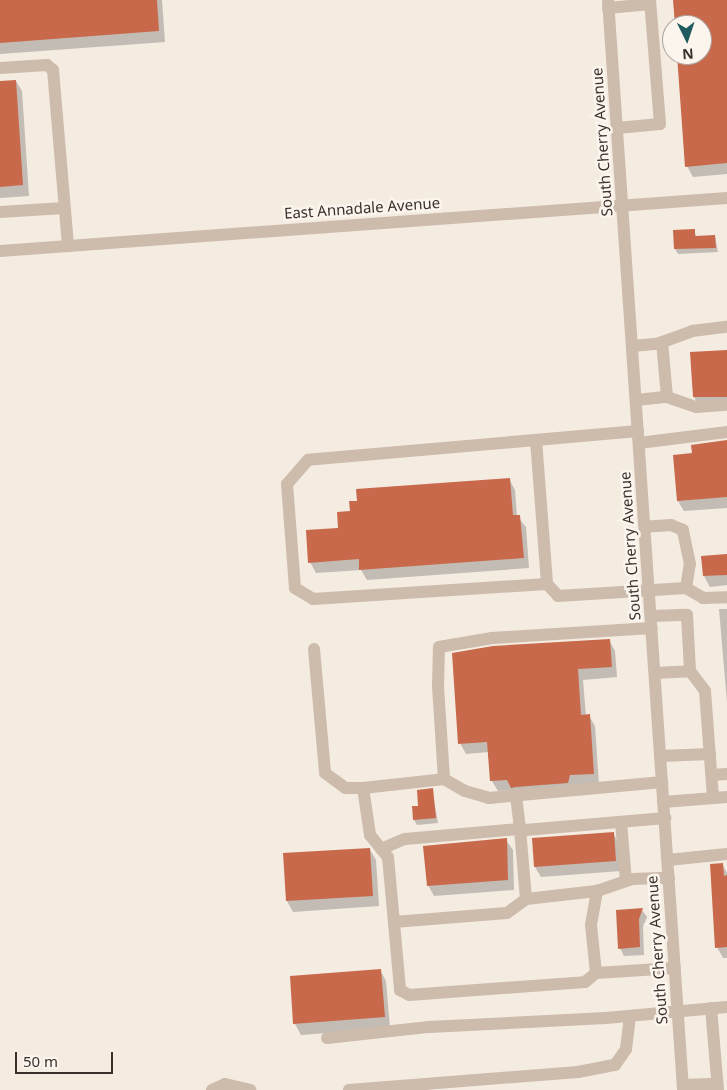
<!DOCTYPE html>
<html>
<head>
<meta charset="utf-8">
<style>
  body { margin:0 }
  #map { position:relative; width:727px; height:1090px; overflow:hidden; background:#f4ebe1; font-family:"Noto Sans",sans-serif }
  div>[style] { position:absolute }
  .shadow>* { inset:0; background:#0003 }
  .building>* { inset:0; background:#c8694b }
  .minor>* { height:12px; margin:-6px; padding:0 6px; transform-origin:6px; border-radius:6px; background:#cdbbac }
  span { translate:-50% -50%; white-space:nowrap; text-align:center; line-height:1.15; -webkit-text-stroke:5px #fbf5ee; paint-order:stroke }
  .street-label { font-size:15px; color:#3b302b }
  .north { position:absolute; left:662px; top:15px; width:50px; height:50px; box-sizing:border-box; background:#fbf5ee; border:1px solid #aea6a0; border-radius:50%; rotate:176deg; font-size:14px; font-weight:700; line-height:20px; text-align:center; color:#3b302b }
  .north::after { content:''; display:block; margin:auto; width:18px; height:22px; background:#1f5a5e; clip-path:polygon(50% 0,100% 100%,50% 72%,0 100%) }
  .scale { position:absolute; left:15px; top:1052px; width:98px; height:22px; box-sizing:border-box; border:2px solid #3b302b; border-top:0; padding-left:6px; font-size:15px; line-height:18px; white-space:nowrap; color:#3b302b; -webkit-text-stroke:4px #fbf5ee; paint-order:stroke }
</style>
</head>
<body>
<div id="map">
  <div class="shadow">
    <i style="clip-path:polygon(0 0,162px 0,165px 42px,0 54px)"></i>
    <i style="clip-path:polygon(674px 0,727px 0,727px 174px,693px 177px,687px 166px,678px 55px,702px 55px,702px 25px,676px 25px)"></i>
    <i style="clip-path:polygon(16px 81px,22px 91px,29px 196px,0 198px,0 82px)"></i>
    <i style="clip-path:polygon(694px 231px,697px 237px,715px 236px,718px 252px,678px 254px,675px 249px)"></i>
    <i style="clip-path:polygon(727px 351px,727px 408px,700px 408px,694px 397px,692px 353px)"></i>
    <i style="clip-path:polygon(727px 442px,727px 508px,684px 511px,678px 501px,693px 454px)"></i>
    <i style="clip-path:polygon(509px 479px,515px 490px,517px 516px,526px 527px,529px 568px,367px 580px,361px 570px,316px 573px,310px 562px,351px 512px)"></i>
    <i style="clip-path:polygon(727px 555px,727px 585px,710px 587px,704px 576px,703px 557px)"></i>
    <i style="clip-path:polygon(719px 609px,727px 609px,727px 702px)"></i>
    <i style="clip-path:polygon(609px 640px,615px 651px,617px 677px,583px 680px,586px 716px,589px 716px,595px 726px,599px 784px,498px 791px,492px 781px,489px 752px,466px 754px,460px 743px)"></i>
    <i style="clip-path:polygon(432px 790px,438px 823px,417px 825px,414px 820px,420px 807px)"></i>
    <i style="clip-path:polygon(613px 833px,619px 844px,621px 871px,541px 877px,535px 867px)"></i>
    <i style="clip-path:polygon(506px 840px,513px 850px,514px 890px,434px 896px,428px 885px)"></i>
    <i style="clip-path:polygon(370px 850px,376px 860px,379px 906px,293px 912px,287px 901px,284px 854px)"></i>
    <i style="clip-path:polygon(722px 864px,727px 873px,727px 958px,723px 958px,717px 947px)"></i>
    <i style="clip-path:polygon(642px 910px,647px 917px,643px 927px,644px 955px,624px 956px,620px 948px)"></i>
    <i style="clip-path:polygon(380px 970px,386px 981px,390px 1028px,301px 1035px,295px 1024px,291px 977px)"></i>
  </div>
  <div class="building">
    <i style="clip-path:polygon(0 0,157px 0,159px 31px,0 43px)"></i>
    <i style="clip-path:polygon(673px 0,727px 0,727px 163px,685px 167px,677px 55px,702px 55px,702px 25px,675px 25px)"></i>
    <i style="clip-path:polygon(16px 80px,23px 185px,0 187px,0 81px)"></i>
    <i style="clip-path:polygon(695px 229px,695px 236px,715px 235px,716px 248px,674px 249px,673px 230px)"></i>
    <i style="clip-path:polygon(727px 350px,727px 397px,693px 397px,690px 352px)"></i>
    <i style="clip-path:polygon(727px 440px,727px 497px,677px 501px,673px 455px,692px 453px,691px 445px)"></i>
    <i style="clip-path:polygon(510px 478px,513px 515px,520px 515px,524px 558px,359px 570px,359px 559px,308px 563px,306px 530px,338px 528px,337px 512px,350px 511px,349px 501px,357px 501px,356px 489px)"></i>
    <i style="clip-path:polygon(727px 554px,727px 575px,703px 576px,701px 556px)"></i>
    <i style="clip-path:polygon(610px 639px,612px 667px,578px 669px,581px 715px,590px 714px,594px 774px,570px 775px,568px 783px,516px 787px,511px 788px,507px 780px,490px 781px,487px 742px,458px 744px,452px 653px,493px 646px)"></i>
    <i style="clip-path:polygon(433px 788px,436px 818px,413px 820px,412px 806px,418px 806px,417px 790px)"></i>
    <i style="clip-path:polygon(614px 832px,616px 861px,534px 867px,532px 838px)"></i>
    <i style="clip-path:polygon(507px 838px,508px 880px,427px 886px,423px 846px)"></i>
    <i style="clip-path:polygon(370px 848px,373px 896px,286px 901px,283px 853px)"></i>
    <i style="clip-path:polygon(723px 863px,724px 876px,727px 875px,727px 947px,715px 948px,710px 864px)"></i>
    <i style="clip-path:polygon(643px 908px,639px 919px,640px 947px,618px 949px,616px 910px)"></i>
    <i style="clip-path:polygon(381px 969px,385px 1017px,293px 1024px,290px 976px)"></i>
  </div>
  <div class="minor">
    <i style="left:608px;top:0;width:1093px;rotate:86.06deg"></i>
    <i style="left:608px;top:8px;width:42px;rotate:-5.4deg"></i>
    <i style="left:0;top:68px;width:47px;rotate:-3.7deg"></i>
    <i style="left:47px;top:65px;width:8px;rotate:40deg"></i>
    <i style="left:53px;top:70px;width:177px;rotate:85.1deg"></i>
    <i style="left:617px;top:128px;width:43px;rotate:-5.3deg"></i>
    <i style="left:660px;top:124px;width:124px;rotate:-94.6deg"></i>
    <i style="left:0;top:212px;width:64px;rotate:-3.6deg"></i>
    <i style="left:0;top:251px;width:729px;rotate:-4.17deg"></i>
    <i style="left:662px;top:342px;width:55px;rotate:84.8deg"></i>
    <i style="left:632px;top:346px;width:25px;rotate:-5deg"></i>
    <i style="left:657px;top:344px;width:37px;rotate:-20deg"></i>
    <i style="left:692px;top:331px;width:35px;rotate:-7deg"></i>
    <i style="left:636px;top:400px;width:31px;rotate:-6deg"></i>
    <i style="left:667px;top:397px;width:31px;rotate:19deg"></i>
    <i style="left:696px;top:407px;width:31px;rotate:-4deg"></i>
    <i style="left:638px;top:431px;width:331px;rotate:175deg"></i>
    <i style="left:308px;top:460px;width:32px;rotate:131deg"></i>
    <i style="left:287px;top:484px;width:104px;rotate:85.6deg"></i>
    <i style="left:295px;top:588px;width:21px;rotate:31deg"></i>
    <i style="left:313px;top:599px;width:234px;rotate:-3.7deg"></i>
    <i style="left:547px;top:584px;width:16px;rotate:47deg"></i>
    <i style="left:558px;top:596px;width:128px;rotate:-3.6deg"></i>
    <i style="left:686px;top:588px;width:24px;rotate:-81deg"></i>
    <i style="left:690px;top:564px;width:35px;rotate:-102deg"></i>
    <i style="left:683px;top:530px;width:13px;rotate:-157deg"></i>
    <i style="left:671px;top:525px;width:26px;rotate:176deg"></i>
    <i style="left:536px;top:440px;width:144px;rotate:85.6deg"></i>
    <i style="left:639px;top:443px;width:89px;rotate:-7.1deg"></i>
    <i style="left:686px;top:588px;width:20px;rotate:30deg"></i>
    <i style="left:703px;top:598px;width:24px;rotate:-2deg"></i>
    <i style="left:651px;top:616px;width:36px;rotate:-2deg"></i>
    <i style="left:687px;top:615px;width:56px;rotate:86.9deg"></i>
    <i style="left:314px;top:649px;width:124px;rotate:84.9deg"></i>
    <i style="left:325px;top:773px;width:26px;rotate:36deg"></i>
    <i style="left:346px;top:788px;width:17px"></i>
    <i style="left:363px;top:788px;width:48px;rotate:81.5deg"></i>
    <i style="left:370px;top:835px;width:28px;rotate:51deg"></i>
    <i style="left:388px;top:857px;width:134px;rotate:84.8deg"></i>
    <i style="left:400px;top:990px;width:10px;rotate:29deg"></i>
    <i style="left:409px;top:995px;width:176px;rotate:-4.2deg"></i>
    <i style="left:585px;top:982px;width:14px;rotate:-39deg"></i>
    <i style="left:596px;top:973px;width:79px;rotate:-3.6deg"></i>
    <i style="left:655px;top:673px;width:35px;rotate:-3deg"></i>
    <i style="left:690px;top:671px;width:25px;rotate:53deg"></i>
    <i style="left:705px;top:691px;width:107px;rotate:85.7deg"></i>
    <i style="left:660px;top:756px;width:50px;rotate:-2.3deg"></i>
    <i style="left:712px;top:775px;width:15px;rotate:-4deg"></i>
    <i style="left:444px;top:779px;width:92px;rotate:-93.7deg"></i>
    <i style="left:438px;top:687px;width:40px;rotate:-88.6deg"></i>
    <i style="left:439px;top:647px;width:54px;rotate:-9.6deg"></i>
    <i style="left:492px;top:638px;width:160px;rotate:-3.6deg"></i>
    <i style="left:363px;top:788px;width:81px;rotate:-6.3deg"></i>
    <i style="left:444px;top:779px;width:24px;rotate:30deg"></i>
    <i style="left:465px;top:791px;width:25px;rotate:16deg"></i>
    <i style="left:489px;top:798px;width:174px;rotate:-5.3deg"></i>
    <i style="left:516px;top:796px;width:33px;rotate:83deg"></i>
    <i style="left:520px;top:829px;width:5px;rotate:11deg"></i>
    <i style="left:525px;top:830px;width:141px;rotate:-4.9deg"></i>
    <i style="left:663px;top:802px;width:64px;rotate:-4.5deg"></i>
    <i style="left:621px;top:822px;width:59px;rotate:85.2deg"></i>
    <i style="left:381px;top:849px;width:26px;rotate:-23deg"></i>
    <i style="left:405px;top:839px;width:115px;rotate:-5deg"></i>
    <i style="left:520px;top:829px;width:70px;rotate:85.1deg"></i>
    <i style="left:668px;top:860px;width:59px;rotate:-5.8deg"></i>
    <i style="left:394px;top:922px;width:113px;rotate:-4.6deg"></i>
    <i style="left:507px;top:913px;width:24px;rotate:-36deg"></i>
    <i style="left:526px;top:899px;width:71px;rotate:-6.4deg"></i>
    <i style="left:596px;top:973px;width:48px;rotate:-95.9deg"></i>
    <i style="left:591px;top:925px;width:35px;rotate:-80deg"></i>
    <i style="left:597px;top:891px;width:37px;rotate:-19deg"></i>
    <i style="left:632px;top:879px;width:37px;rotate:-2deg"></i>
    <i style="left:711px;top:1008px;width:82px;rotate:85.1deg"></i>
    <i style="left:327px;top:1038px;width:103px;rotate:-6.2deg"></i>
    <i style="left:429px;top:1027px;width:177px;rotate:-2.9deg"></i>
    <i style="left:606px;top:1018px;width:121px;rotate:-5.2deg"></i>
    <i style="left:683px;top:1085px;width:34px;rotate:-2deg"></i>
    <i style="left:212px;top:1090px;width:14px;rotate:-25deg"></i>
    <i style="left:225px;top:1084px;width:26px;rotate:13deg"></i>
    <i style="left:349px;top:1090px;width:230px;rotate:-4.5deg"></i>
    <i style="left:578px;top:1072px;width:38px;rotate:-11deg"></i>
    <i style="left:615px;top:1065px;width:19px;rotate:-55deg"></i>
    <i style="left:626px;top:1049px;width:33px;rotate:-83deg"></i>
  </div>
  <div class="street-label">
    <span style="left:602px;top:142px;rotate:-94deg">South Cherry Avenue</span>
    <span style="left:362px;top:208px;rotate:-4deg">East Annadale Avenue</span>
    <span style="left:630px;top:546px;rotate:-94deg">South Cherry Avenue</span>
    <span style="left:657px;top:950px;rotate:-94deg">South Cherry Avenue</span>
  </div>
  <div class="north">N</div>
  <div class="scale">50 m</div>
</div>
</body>
</html>
